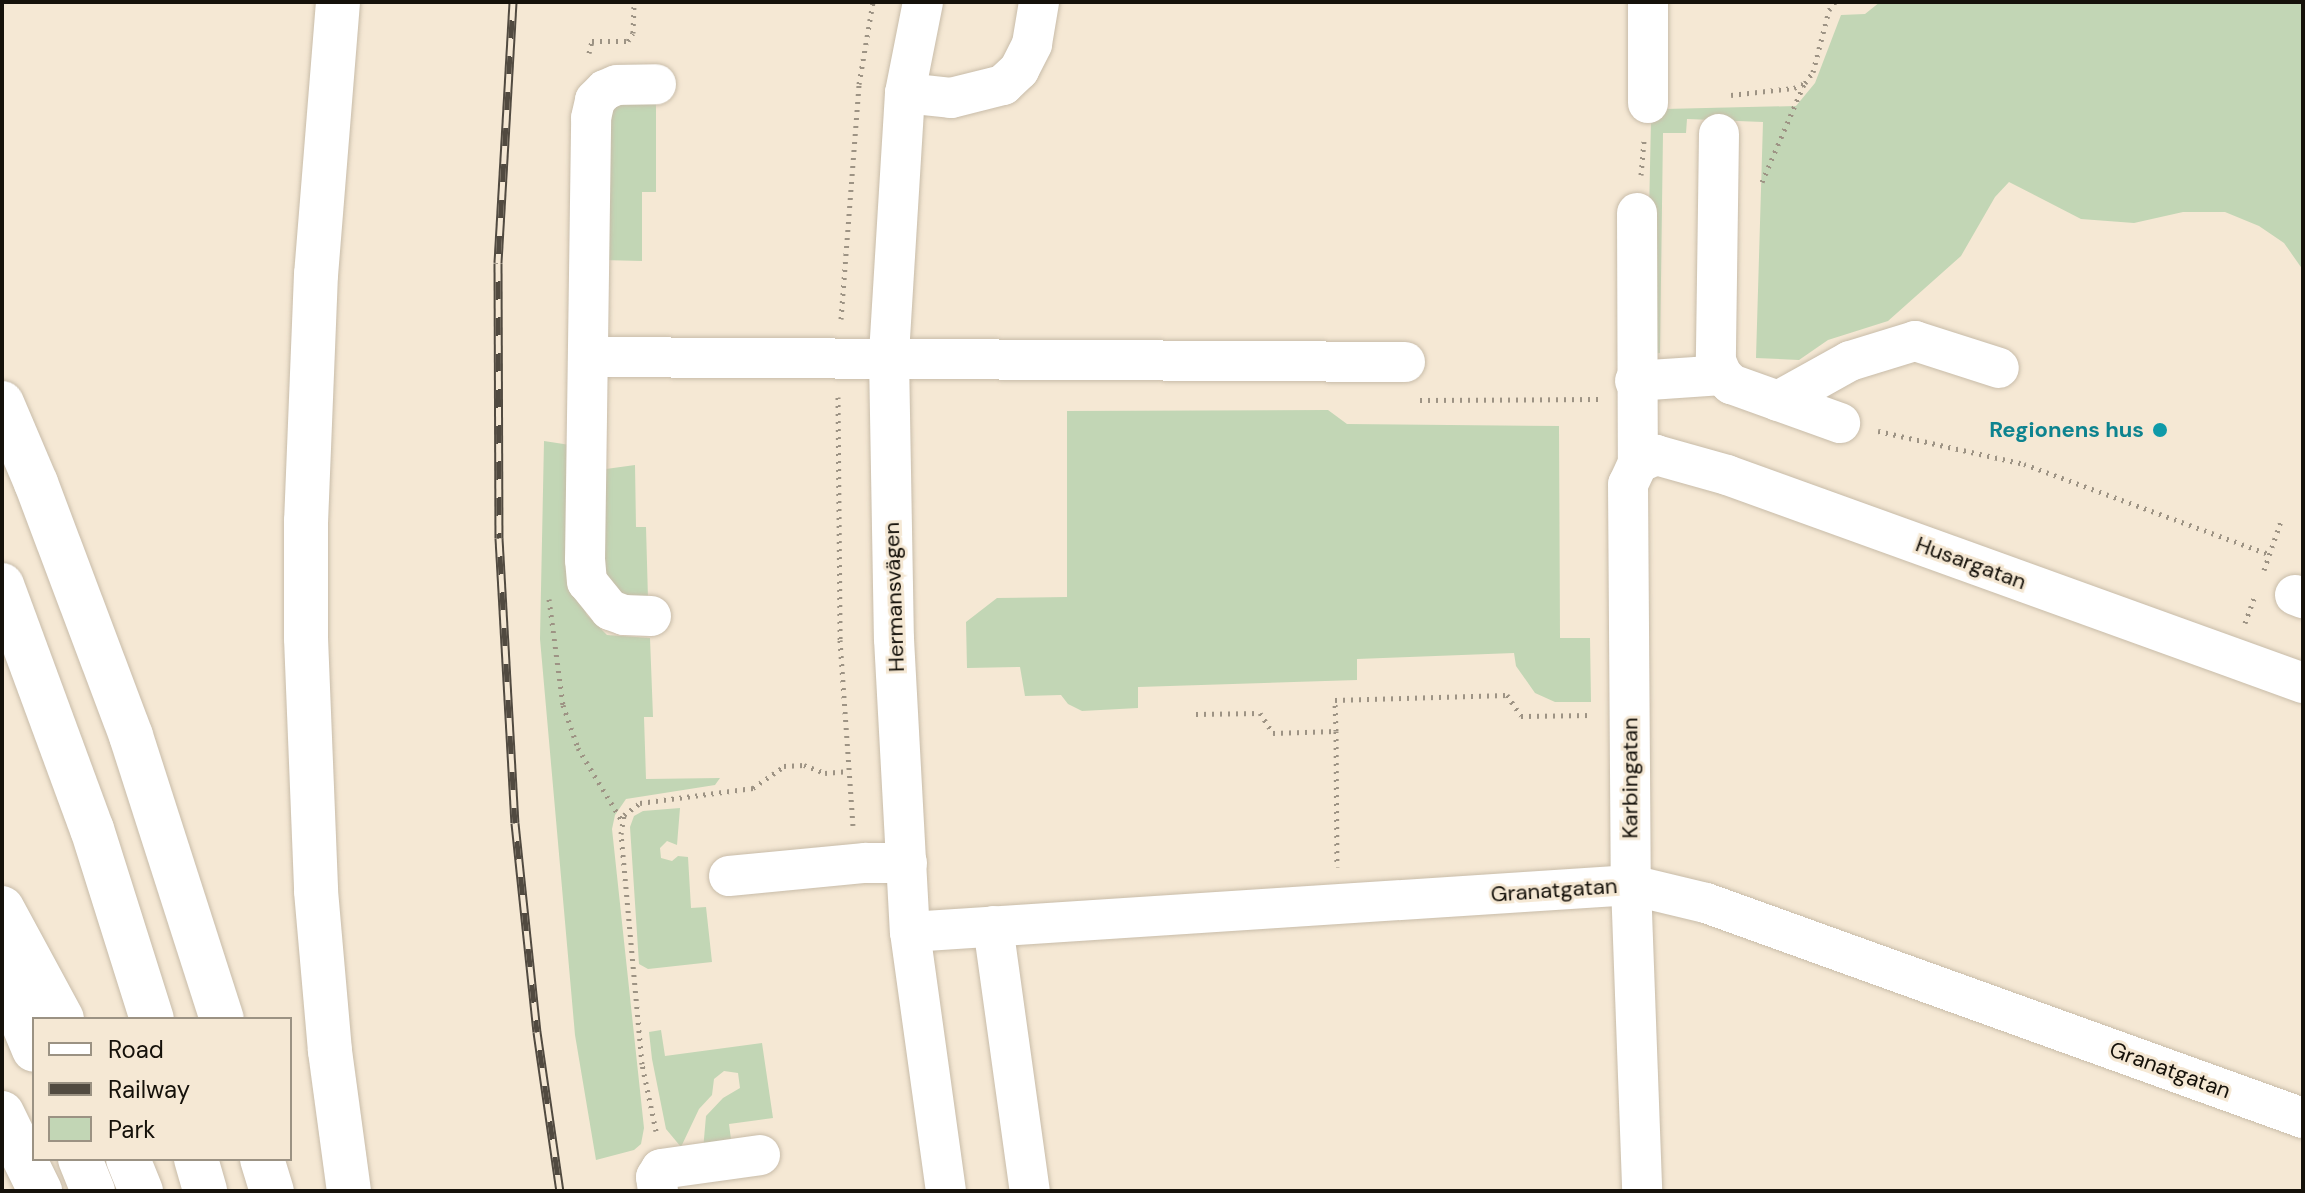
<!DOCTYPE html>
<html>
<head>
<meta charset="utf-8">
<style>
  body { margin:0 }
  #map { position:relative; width:2305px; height:1193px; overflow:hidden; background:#f5e8d4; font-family:"DM Sans",sans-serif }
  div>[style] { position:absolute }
  .green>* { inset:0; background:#c2d6b5 }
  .path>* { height:5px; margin-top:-2.5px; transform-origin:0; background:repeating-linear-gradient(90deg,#9d9384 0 2px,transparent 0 8px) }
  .roads { filter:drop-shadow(0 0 2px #c8bca9) drop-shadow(0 0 2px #c8bca9) }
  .minor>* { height:40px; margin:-20px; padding:0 20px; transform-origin:20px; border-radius:20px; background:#fff }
  .highway>* { height:44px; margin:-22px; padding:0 22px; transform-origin:22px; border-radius:22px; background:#fff }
  .rail>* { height:9px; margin-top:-4.5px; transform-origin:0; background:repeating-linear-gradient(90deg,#f5e8d4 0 18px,#514a40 0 36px); box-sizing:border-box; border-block:2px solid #514a40 }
  .dots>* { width:22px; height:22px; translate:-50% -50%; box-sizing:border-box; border:4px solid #f5e8d4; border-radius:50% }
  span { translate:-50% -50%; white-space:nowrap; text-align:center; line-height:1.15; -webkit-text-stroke:6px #f5e8d4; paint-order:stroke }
  .culture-label { font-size:22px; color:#0d838f; font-weight:700 }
  .right { translate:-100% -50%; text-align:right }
  .street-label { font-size:22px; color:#15110a }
  .frame { position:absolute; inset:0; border:4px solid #15110a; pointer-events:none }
  .legend { position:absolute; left:32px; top:1017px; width:260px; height:144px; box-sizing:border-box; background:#f5e8d4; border:2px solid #9b9283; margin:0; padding:10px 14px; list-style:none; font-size:24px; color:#15110a }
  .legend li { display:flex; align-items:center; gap:16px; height:40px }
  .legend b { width:40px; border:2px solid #9b9283 }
</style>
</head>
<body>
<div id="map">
  <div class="green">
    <i style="clip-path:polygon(1880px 2px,2303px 2px,2303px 270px,2284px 243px,2259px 226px,2225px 212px,2183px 212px,2134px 223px,2081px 219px,2009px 182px,1995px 197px,1961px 256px,1888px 321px,1828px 340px,1799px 360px,1756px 358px,1763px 122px,1687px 119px,1686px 133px,1663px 133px,1660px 353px,1646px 354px,1651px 120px,1664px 109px,1796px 106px,1815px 83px,1841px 15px,1865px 14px)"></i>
    <i style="clip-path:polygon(627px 99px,656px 99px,656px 192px,642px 192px,642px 261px,602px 260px,598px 194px,612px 108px)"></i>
    <i style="clip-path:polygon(1328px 410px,1347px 424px,1559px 426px,1560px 638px,1590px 638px,1591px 702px,1555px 702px,1535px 693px,1516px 666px,1514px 653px,1357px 659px,1357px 680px,1138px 687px,1138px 708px,1082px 711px,1068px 704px,1061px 695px,1025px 696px,1020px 667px,967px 668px,966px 622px,997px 598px,1067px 597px,1067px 411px)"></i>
    <i style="clip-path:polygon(544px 441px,570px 445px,577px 594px,587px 615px,607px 635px,650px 638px,653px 717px,644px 717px,646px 779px,720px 778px,715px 785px,626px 799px,615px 815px,612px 829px,644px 1128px,641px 1144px,634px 1150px,596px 1160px,575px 1035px,540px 639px)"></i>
    <i style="clip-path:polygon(635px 465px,636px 527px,646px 527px,648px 599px,631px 599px,599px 579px,606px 469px)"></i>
    <i style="clip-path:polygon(680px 808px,677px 845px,667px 841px,660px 848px,661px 858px,672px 861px,678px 856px,688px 857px,691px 908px,706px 907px,712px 962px,648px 969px,639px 964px,630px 827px,634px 816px,643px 811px)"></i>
    <i style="clip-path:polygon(661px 1030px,665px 1056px,762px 1043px,773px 1118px,729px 1124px,732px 1147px,703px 1150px,706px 1116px,723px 1098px,740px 1088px,738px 1073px,724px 1071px,714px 1079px,712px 1095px,699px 1109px,681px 1147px,666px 1129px,652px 1059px,649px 1032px)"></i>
  </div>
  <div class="path">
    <i style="left:589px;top:53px;width:12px;rotate:-76deg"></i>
    <i style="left:592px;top:41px;width:36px"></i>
    <i style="left:628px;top:41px;width:9px;rotate:-58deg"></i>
    <i style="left:633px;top:33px;width:31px;rotate:-88deg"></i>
    <i style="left:1731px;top:95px;width:63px;rotate:-6.3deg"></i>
    <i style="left:1794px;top:88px;width:12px;rotate:-24deg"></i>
    <i style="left:1805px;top:83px;width:14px;rotate:-54deg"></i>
    <i style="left:1813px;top:72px;width:64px;rotate:-75.5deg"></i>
    <i style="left:1829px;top:10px;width:10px;rotate:-53deg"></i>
    <i style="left:1641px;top:175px;width:34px;rotate:-85deg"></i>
    <i style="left:1762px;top:182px;width:107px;rotate:-66.8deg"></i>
    <i style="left:841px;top:319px;width:236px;rotate:-85.6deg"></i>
    <i style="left:859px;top:84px;width:83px;rotate:-80.3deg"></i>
    <i style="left:838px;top:397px;width:243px;rotate:89.5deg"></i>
    <i style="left:840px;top:640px;width:186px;rotate:86deg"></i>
    <i style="left:1420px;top:400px;width:178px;rotate:-0.3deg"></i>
    <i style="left:1878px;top:431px;width:150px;rotate:12.7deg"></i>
    <i style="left:2024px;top:464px;width:261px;rotate:20.2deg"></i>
    <i style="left:2264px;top:570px;width:55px;rotate:-70.9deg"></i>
    <i style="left:549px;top:599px;width:107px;rotate:82.5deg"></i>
    <i style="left:563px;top:705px;width:46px;rotate:70.8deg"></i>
    <i style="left:578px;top:748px;width:85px;rotate:58.9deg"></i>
    <i style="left:2245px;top:623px;width:30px;rotate:-70deg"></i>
    <i style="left:1196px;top:714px;width:64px;rotate:-0.9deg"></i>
    <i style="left:1260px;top:713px;width:24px;rotate:57deg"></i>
    <i style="left:1273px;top:733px;width:63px;rotate:-1.8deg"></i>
    <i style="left:1336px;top:731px;width:136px;rotate:89.6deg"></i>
    <i style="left:1336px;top:731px;width:31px;rotate:-92deg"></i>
    <i style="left:1335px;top:700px;width:172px;rotate:-1.7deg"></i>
    <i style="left:1507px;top:695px;width:25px;rotate:56deg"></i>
    <i style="left:1521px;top:716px;width:71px;rotate:-0.8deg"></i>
    <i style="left:656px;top:1131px;width:68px;rotate:-101.8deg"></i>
    <i style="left:642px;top:1064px;width:231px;rotate:-95.2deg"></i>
    <i style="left:621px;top:834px;width:19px;rotate:-81deg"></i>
    <i style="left:624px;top:815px;width:20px;rotate:-37deg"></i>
    <i style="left:640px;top:803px;width:114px;rotate:-7.6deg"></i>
    <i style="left:753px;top:788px;width:38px;rotate:-35deg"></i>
    <i style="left:784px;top:766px;width:20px;rotate:-3deg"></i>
    <i style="left:804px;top:765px;width:22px;rotate:21deg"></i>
    <i style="left:825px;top:773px;width:24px;rotate:-5deg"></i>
  </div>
  <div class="roads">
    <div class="minor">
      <i style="left:923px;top:2px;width:93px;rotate:101.2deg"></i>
      <i style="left:905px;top:93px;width:264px;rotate:93.5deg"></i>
      <i style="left:889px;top:357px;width:282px;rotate:89deg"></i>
      <i style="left:894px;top:639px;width:293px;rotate:86.9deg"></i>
      <i style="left:910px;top:932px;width:261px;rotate:82.1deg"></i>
      <i style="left:1648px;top:2px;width:101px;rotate:90deg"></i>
      <i style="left:905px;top:93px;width:46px;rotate:6.2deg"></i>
      <i style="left:951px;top:98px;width:54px;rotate:-14deg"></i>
      <i style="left:1003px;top:85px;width:22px;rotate:-43deg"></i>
      <i style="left:1019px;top:70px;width:29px;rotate:-63deg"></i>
      <i style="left:1032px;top:44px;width:43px;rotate:-80.5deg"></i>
      <i style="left:1719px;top:134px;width:227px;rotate:90.8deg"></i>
      <i style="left:1716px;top:361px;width:15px;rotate:67deg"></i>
      <i style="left:1722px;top:375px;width:13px;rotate:45deg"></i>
      <i style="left:1731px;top:384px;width:116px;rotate:19.7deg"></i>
      <i style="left:1637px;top:213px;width:250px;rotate:89.8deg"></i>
      <i style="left:1638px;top:463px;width:23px;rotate:115deg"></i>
      <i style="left:1628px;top:484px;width:401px;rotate:89.6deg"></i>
      <i style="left:1631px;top:885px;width:306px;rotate:87.9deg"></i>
      <i style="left:588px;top:357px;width:817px;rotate:0.35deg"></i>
      <i style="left:1635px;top:381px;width:87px;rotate:-3.9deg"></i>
      <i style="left:1778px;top:401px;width:82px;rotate:-29.1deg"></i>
      <i style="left:1850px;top:361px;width:68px;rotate:-17.1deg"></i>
      <i style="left:1915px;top:341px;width:88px;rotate:17.8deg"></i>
      <i style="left:1638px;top:463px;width:20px;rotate:-24deg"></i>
      <i style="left:1656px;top:455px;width:74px;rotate:15.7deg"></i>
      <i style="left:1727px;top:475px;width:612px;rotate:19.86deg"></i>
      <i style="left:2295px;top:595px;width:9px;rotate:21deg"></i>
      <i style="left:651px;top:616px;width:27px;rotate:-178deg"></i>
      <i style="left:624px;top:615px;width:15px;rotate:-160deg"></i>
      <i style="left:610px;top:610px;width:36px;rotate:-129deg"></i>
      <i style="left:587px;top:582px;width:22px;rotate:-95deg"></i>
      <i style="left:585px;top:560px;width:442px;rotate:-89.2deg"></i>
      <i style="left:591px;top:118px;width:18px;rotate:-77deg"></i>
      <i style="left:595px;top:100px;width:14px;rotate:-45deg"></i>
      <i style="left:605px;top:90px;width:13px;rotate:-23deg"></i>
      <i style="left:617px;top:85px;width:39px;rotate:-1deg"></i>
      <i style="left:729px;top:876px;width:137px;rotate:-5.5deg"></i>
      <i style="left:865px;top:863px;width:42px"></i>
      <i style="left:993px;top:926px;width:268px;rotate:82.1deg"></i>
      <i style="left:910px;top:932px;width:723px;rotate:-3.73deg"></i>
      <i style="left:1631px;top:885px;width:77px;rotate:13.5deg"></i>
      <i style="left:1706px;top:903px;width:635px;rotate:19.81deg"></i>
      <i style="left:658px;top:1191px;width:14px;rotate:-98deg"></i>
      <i style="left:656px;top:1177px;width:9px;rotate:-58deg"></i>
      <i style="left:661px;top:1169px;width:100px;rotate:-8deg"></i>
    </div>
    <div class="highway">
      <i style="left:338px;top:2px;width:273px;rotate:94.6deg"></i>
      <i style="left:316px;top:274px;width:247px;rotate:92.3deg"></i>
      <i style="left:306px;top:521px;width:117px;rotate:90deg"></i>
      <i style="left:306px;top:638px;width:253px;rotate:87.7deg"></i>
      <i style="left:316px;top:891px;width:161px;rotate:85deg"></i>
      <i style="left:330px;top:1051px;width:141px;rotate:82.3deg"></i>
      <i style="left:2px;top:403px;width:87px;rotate:67deg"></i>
      <i style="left:36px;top:483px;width:270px;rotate:69.4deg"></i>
      <i style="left:131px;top:736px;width:297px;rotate:72.2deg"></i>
      <i style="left:2px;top:585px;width:260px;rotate:69.8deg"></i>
      <i style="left:92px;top:829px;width:199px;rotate:72.5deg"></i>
      <i style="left:2px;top:908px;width:126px;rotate:61.6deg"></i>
      <i style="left:2px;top:973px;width:83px;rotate:67.4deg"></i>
      <i style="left:2px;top:1113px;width:87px;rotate:64deg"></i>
      <i style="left:80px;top:1159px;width:35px;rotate:68deg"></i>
      <i style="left:128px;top:1159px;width:35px;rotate:68deg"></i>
      <i style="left:196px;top:1159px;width:33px;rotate:74deg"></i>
      <i style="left:262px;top:1159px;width:34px;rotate:73deg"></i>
    </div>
  </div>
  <div class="rail">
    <i style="left:513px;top:2px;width:261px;rotate:93.3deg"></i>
    <i style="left:498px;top:263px;width:275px;rotate:89.8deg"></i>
    <i style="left:499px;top:538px;width:285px;rotate:86.8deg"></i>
    <i style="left:515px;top:823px;width:210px;rotate:84deg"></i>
    <i style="left:537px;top:1032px;width:161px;rotate:81.8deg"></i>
  </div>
  <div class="dots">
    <i style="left:2160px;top:430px;background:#0f9aa8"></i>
  </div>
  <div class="culture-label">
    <span class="right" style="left:2144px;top:430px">Regionens hus</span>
  </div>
  <div class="street-label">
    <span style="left:1971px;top:563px;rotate:20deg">Husargatan</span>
    <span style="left:894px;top:597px;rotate:-92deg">Hermansvägen</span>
    <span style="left:1630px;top:778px;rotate:-90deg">Karbingatan</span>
    <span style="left:1554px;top:890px;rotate:-4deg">Granatgatan</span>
    <span style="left:2170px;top:1070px;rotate:20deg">Granatgatan</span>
  </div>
  <div class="frame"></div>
  <ul class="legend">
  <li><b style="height:10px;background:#fff"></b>Road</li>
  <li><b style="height:10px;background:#514a40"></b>Railway</li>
  <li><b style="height:22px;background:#c2d6b5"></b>Park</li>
  </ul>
</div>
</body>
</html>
